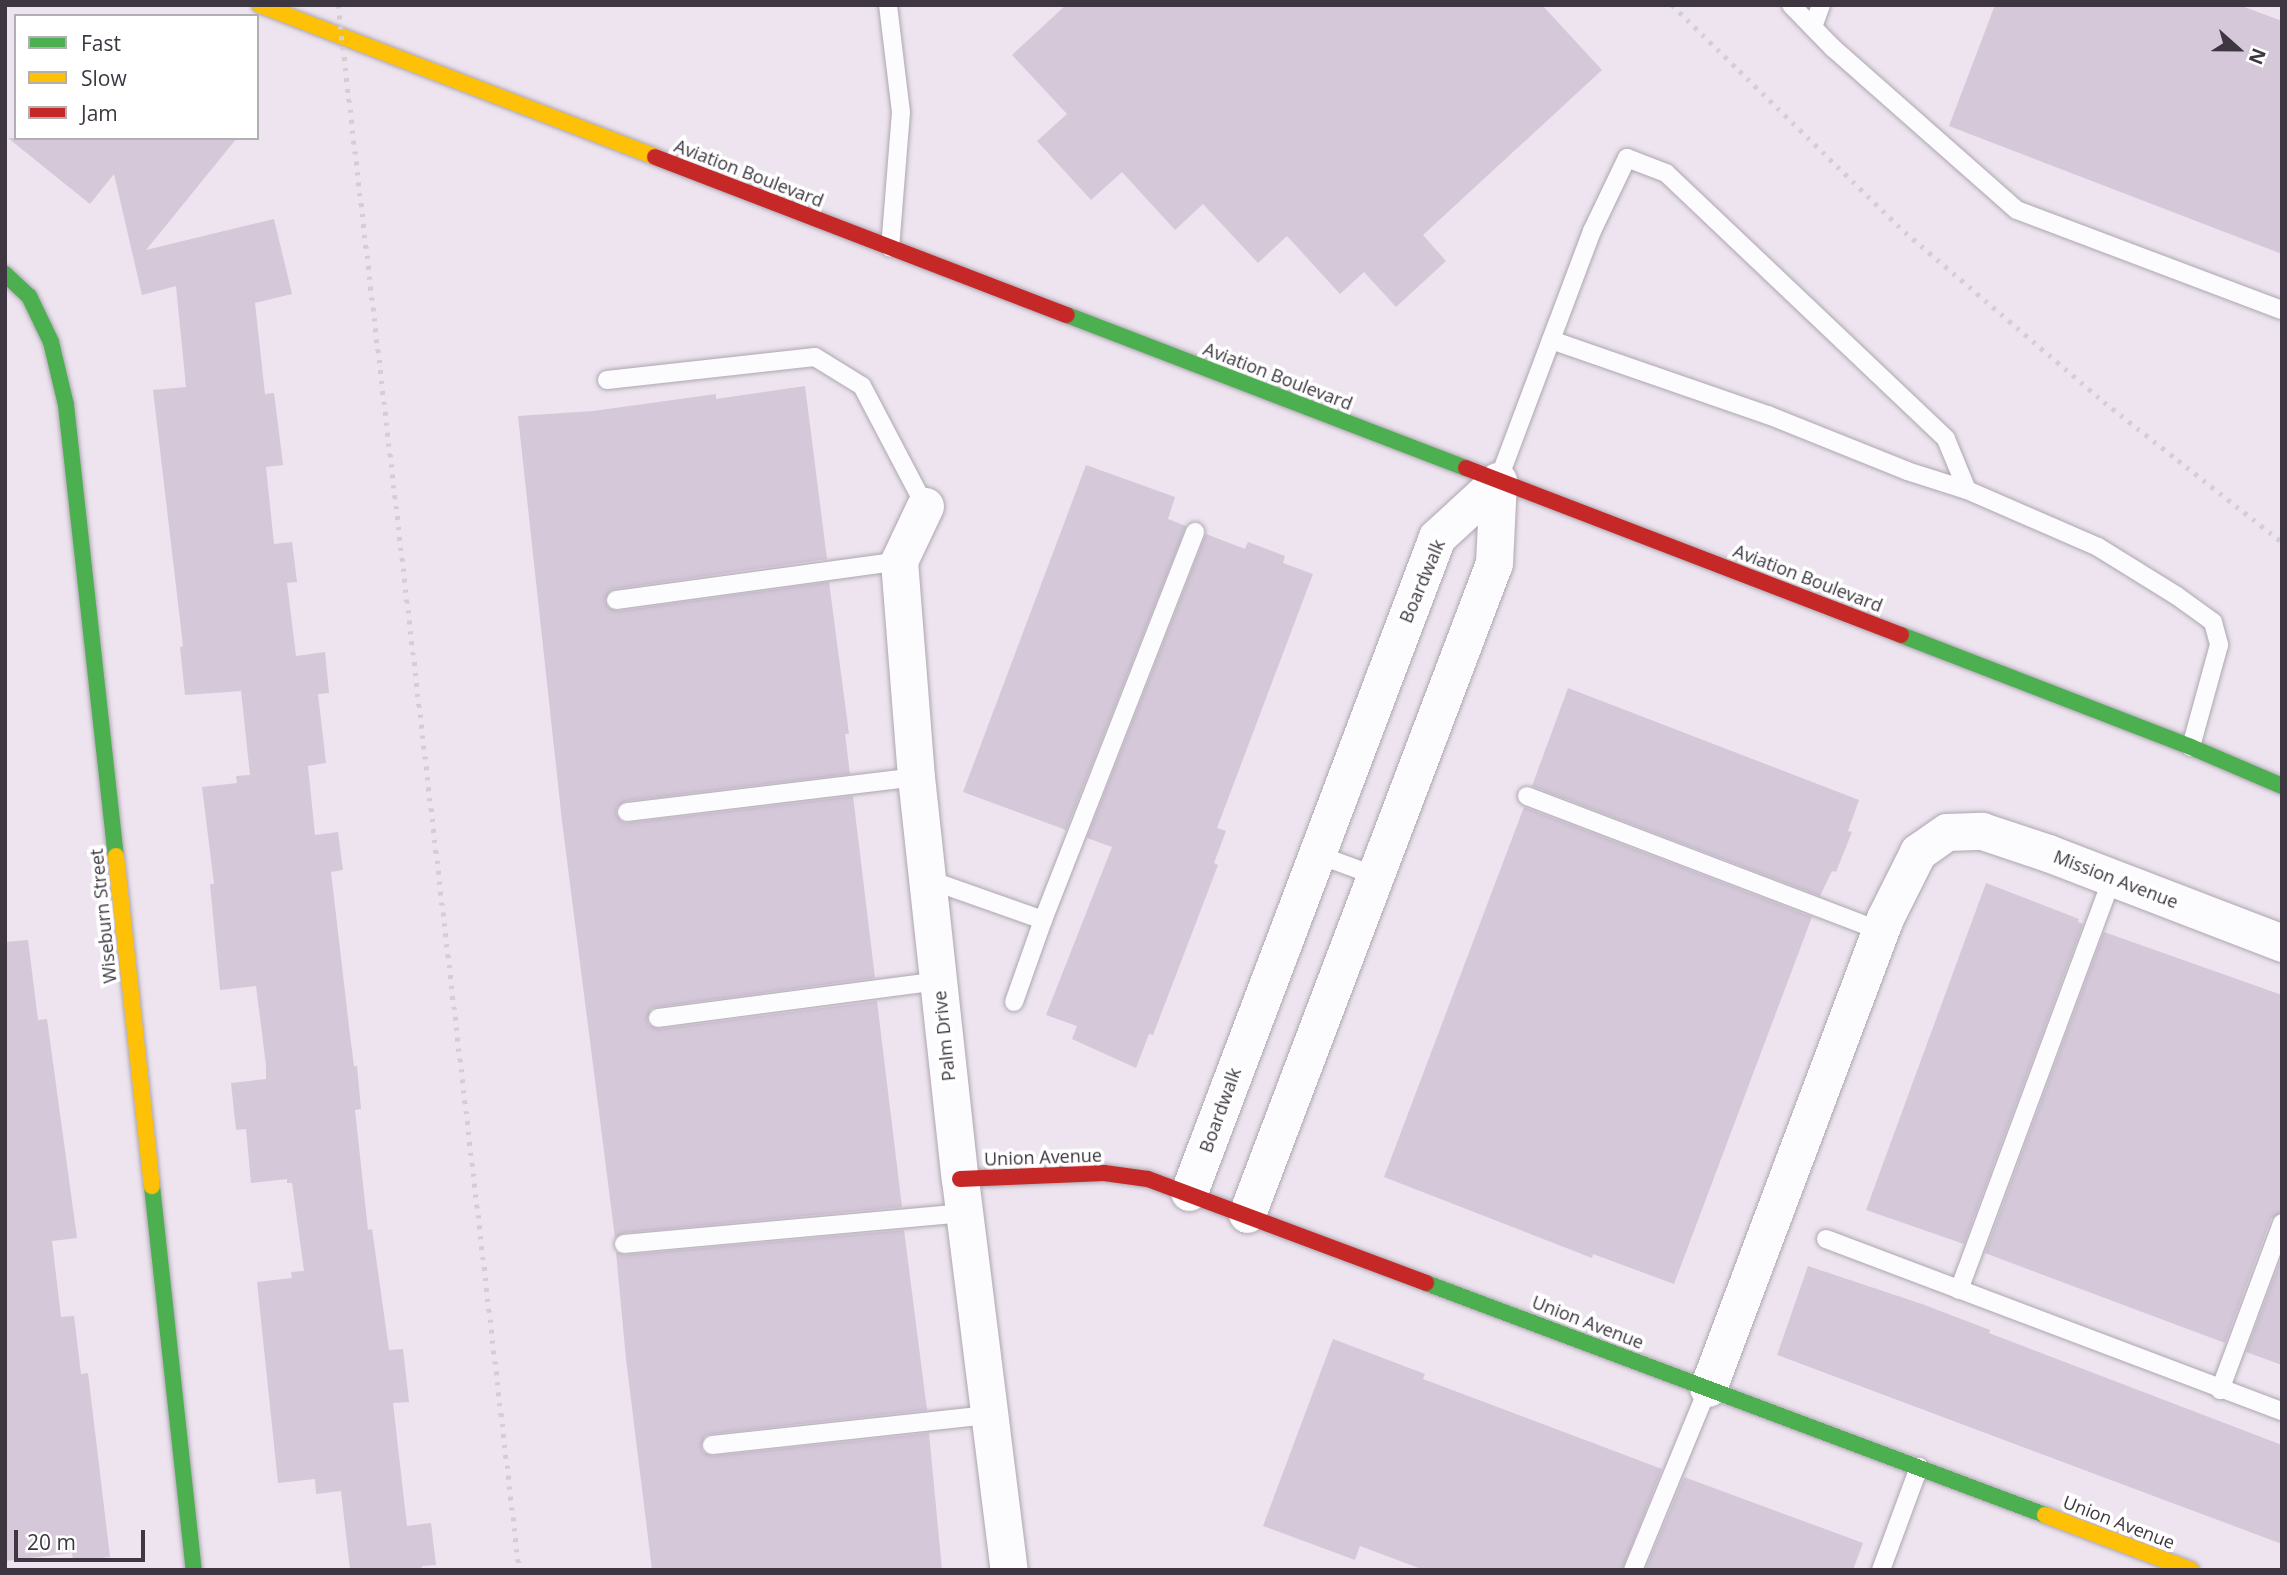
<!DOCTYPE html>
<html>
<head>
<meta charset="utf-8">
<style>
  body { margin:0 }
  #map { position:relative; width:2287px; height:1575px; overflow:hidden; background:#ede4f0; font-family:"Open Sans",sans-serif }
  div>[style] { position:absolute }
  .building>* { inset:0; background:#d4c8d9 }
  .roads { filter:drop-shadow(0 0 2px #ada6af) drop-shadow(0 0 2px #ada6af) }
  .lane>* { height:18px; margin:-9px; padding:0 9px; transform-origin:9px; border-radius:9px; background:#fcfbfd }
  .street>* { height:37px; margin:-18.5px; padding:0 18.5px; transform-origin:18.5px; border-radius:18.5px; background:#fcfbfd }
  .fast>* { height:16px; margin:-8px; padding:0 8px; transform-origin:8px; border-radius:8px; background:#4caf50 }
  .slow>* { height:16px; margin:-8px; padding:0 8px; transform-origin:8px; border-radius:8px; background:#ffc107 }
  .jam>* { height:16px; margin:-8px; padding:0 8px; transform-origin:8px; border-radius:8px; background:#c62828 }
  .rail>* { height:5px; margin-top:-2.5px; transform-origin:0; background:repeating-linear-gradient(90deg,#d2cfd3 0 3.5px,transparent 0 10.5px) }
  span { translate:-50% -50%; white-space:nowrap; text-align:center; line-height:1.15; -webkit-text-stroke:7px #fff; paint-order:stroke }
  .street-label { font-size:18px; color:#3e3741 }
  .frame { position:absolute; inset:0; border:7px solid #3e3741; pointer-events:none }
  .legend { position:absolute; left:14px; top:14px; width:245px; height:126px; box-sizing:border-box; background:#fff; border:2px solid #b2afb3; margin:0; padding:9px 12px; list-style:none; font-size:21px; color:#3e3741 }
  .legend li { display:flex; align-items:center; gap:14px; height:35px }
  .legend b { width:35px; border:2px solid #b2afb3 }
  .north { position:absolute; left:2203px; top:14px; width:70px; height:70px; -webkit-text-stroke:5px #fff; paint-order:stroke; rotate:111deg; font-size:19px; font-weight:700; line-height:28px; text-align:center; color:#3e3741 }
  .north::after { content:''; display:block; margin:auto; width:24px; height:32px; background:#3e3741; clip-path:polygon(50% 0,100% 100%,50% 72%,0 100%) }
  .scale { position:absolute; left:14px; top:1530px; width:131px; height:32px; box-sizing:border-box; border:4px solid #3e3741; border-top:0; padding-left:9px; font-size:21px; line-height:24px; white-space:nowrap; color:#3e3741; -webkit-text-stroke:5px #fff; paint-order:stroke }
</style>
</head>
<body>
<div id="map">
  <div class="building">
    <i style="clip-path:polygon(1066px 5px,1542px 5px,1602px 70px,1423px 235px,1446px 261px,1396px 307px,1364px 272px,1340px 294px,1287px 236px,1258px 263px,1203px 204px,1175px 230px,1122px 172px,1091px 200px,1037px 141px,1067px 114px,1012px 55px)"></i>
    <i style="clip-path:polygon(1995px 5px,2239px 5px,2282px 21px,2282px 254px,1949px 126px)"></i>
    <i style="clip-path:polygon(8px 138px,237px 138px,146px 250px,274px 219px,292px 294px,255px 303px,265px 394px,274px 393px,283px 465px,266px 467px,274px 544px,292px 542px,297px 582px,287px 583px,296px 656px,325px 652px,329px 693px,318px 694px,326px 763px,308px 766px,315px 835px,338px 832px,343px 870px,331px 872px,350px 1035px,354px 1066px,357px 1066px,361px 1109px,355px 1110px,368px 1230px,372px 1229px,389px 1350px,403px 1349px,409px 1402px,393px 1403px,407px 1526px,431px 1523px,436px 1565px,422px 1566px,422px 1570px,350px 1570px,341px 1491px,316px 1494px,315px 1479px,278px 1483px,257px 1282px,292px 1278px,291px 1272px,304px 1271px,292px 1183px,287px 1183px,287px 1179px,251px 1183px,246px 1129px,236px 1130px,231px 1083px,266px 1079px,266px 1065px,256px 986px,220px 990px,210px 884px,214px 884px,202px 787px,237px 783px,236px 776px,250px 775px,241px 691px,185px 695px,180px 647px,183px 646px,153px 390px,186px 387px,176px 286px,142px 295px,114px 174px,90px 204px)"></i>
    <i style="clip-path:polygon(805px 386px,827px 559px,614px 589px,609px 592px,605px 601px,608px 607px,618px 611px,829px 582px,849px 734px,845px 734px,850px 774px,626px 801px,617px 807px,616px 814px,622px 822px,628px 823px,853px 796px,875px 978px,657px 1007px,651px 1009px,647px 1019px,649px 1025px,659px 1029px,877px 1001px,902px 1207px,623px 1233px,615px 1238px,562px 821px,518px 416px,593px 411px,716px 394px,716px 399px)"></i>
    <i style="clip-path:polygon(1086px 465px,1175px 497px,1168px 519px,1186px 526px,1066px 830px,963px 792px)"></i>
    <i style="clip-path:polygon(1206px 534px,1245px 549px,1248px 542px,1285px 556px,1283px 563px,1313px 574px,1217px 828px,1226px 831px,1214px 863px,1218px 865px,1153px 1035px,1149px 1034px,1136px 1068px,1072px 1039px,1077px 1026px,1046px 1015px,1112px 847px,1087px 838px)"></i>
    <i style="clip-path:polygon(1568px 688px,1859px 800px,1848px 831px,1852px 832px,1836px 872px,1832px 871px,1820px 896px,1532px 786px)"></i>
    <i style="clip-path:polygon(1524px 807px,1812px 917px,1674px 1284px,1593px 1254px,1592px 1258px,1384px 1177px)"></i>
    <i style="clip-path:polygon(1986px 883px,2079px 919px,2078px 922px,2083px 924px,1964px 1244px,1866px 1210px)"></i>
    <i style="clip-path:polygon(2104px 932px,2282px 995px,2282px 1212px,2271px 1219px,2225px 1343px,1985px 1253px)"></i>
    <i style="clip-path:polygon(28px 940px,38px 1020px,47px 1019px,77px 1238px,52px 1241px,61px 1317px,74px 1316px,81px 1374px,88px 1373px,110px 1557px,73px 1561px,72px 1553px,5px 1561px,5px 942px)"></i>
    <i style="clip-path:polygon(904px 1230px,927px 1410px,711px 1434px,705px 1436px,701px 1446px,703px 1452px,713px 1456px,929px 1433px,942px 1570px,652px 1570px,626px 1359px,616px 1252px,625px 1255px)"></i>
    <i style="clip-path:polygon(2282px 1256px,2282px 1365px,2246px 1352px)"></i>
    <i style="clip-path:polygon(1808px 1266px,1922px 1304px,1990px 1330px,1989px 1333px,2282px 1445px,2282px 1544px,1777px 1355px)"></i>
    <i style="clip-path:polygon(1333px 1339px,1425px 1374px,1423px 1379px,1662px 1469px,1622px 1570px,1424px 1570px,1360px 1546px,1355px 1560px,1263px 1526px)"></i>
    <i style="clip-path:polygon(1684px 1477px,1863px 1543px,1853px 1570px,1645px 1570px)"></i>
  </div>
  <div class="roads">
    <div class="lane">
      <i style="left:888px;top:5px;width:108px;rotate:83.1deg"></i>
      <i style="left:901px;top:112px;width:136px;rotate:94.6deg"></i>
      <i style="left:1791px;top:5px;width:60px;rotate:45.7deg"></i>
      <i style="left:1833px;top:48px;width:245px;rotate:41.4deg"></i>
      <i style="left:2017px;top:210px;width:283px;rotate:20.7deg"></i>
      <i style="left:1813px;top:27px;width:23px;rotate:-70deg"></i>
      <i style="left:1551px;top:340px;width:230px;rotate:19.1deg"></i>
      <i style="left:1768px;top:415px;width:150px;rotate:21.9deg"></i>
      <i style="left:1907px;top:471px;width:63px;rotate:17.6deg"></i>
      <i style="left:607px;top:380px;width:209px;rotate:-6.3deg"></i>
      <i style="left:815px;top:357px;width:55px;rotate:31.7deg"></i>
      <i style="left:862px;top:386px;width:136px;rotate:62.3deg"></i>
      <i style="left:1498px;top:481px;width:267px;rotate:-69.4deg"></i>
      <i style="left:1592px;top:231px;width:81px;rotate:-64.4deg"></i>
      <i style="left:1627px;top:158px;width:42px;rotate:21deg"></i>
      <i style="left:1666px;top:173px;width:386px;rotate:43.5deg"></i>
      <i style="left:1946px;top:439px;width:55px;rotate:67.6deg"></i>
      <i style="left:1967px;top:490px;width:143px;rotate:23.5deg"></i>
      <i style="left:2098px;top:547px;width:93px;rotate:31.8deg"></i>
      <i style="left:2177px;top:596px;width:44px;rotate:35.8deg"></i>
      <i style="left:2213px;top:622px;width:24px;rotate:75deg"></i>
      <i style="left:2219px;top:645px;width:106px;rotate:105.4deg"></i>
      <i style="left:616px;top:600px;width:286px;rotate:-7.8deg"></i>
      <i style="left:1527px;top:796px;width:379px;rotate:20.9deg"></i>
      <i style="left:627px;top:812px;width:291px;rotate:-6.9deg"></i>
      <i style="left:1316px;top:854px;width:64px;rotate:20.1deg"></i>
      <i style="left:927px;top:879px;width:123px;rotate:19.5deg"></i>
      <i style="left:1043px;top:920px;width:417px;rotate:-68.6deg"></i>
      <i style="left:1014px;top:1002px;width:87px;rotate:-70.5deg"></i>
      <i style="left:658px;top:1018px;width:283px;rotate:-7.5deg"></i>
      <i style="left:1826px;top:1239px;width:487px;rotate:20.7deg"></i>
      <i style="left:624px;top:1244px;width:341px;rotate:-5.2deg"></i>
      <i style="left:1959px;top:1290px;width:439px;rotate:-69.6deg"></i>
      <i style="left:2220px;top:1390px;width:178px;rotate:-69.6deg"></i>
      <i style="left:712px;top:1445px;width:280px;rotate:-6.2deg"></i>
      <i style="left:1633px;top:1570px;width:197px;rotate:-67.6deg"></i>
      <i style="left:1881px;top:1570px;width:110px;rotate:-69.7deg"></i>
    </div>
    <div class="street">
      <i style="left:925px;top:506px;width:61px;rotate:115.3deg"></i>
      <i style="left:899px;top:561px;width:217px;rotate:85.5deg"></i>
      <i style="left:916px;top:777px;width:404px;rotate:83.8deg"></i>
      <i style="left:960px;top:1179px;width:394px;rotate:82.9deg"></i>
      <i style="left:1189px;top:1192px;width:700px;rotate:-69.26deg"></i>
      <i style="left:1437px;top:537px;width:83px;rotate:-42.6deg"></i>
      <i style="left:1247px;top:1214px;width:696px;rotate:-69.22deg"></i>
      <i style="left:1494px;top:563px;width:82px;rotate:-87.2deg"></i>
      <i style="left:1708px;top:1388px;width:502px;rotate:-69.36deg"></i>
      <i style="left:1885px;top:918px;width:74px;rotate:-63.4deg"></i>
      <i style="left:1918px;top:852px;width:35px;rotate:-35deg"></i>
      <i style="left:1947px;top:832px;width:35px;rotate:-2deg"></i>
      <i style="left:1982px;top:831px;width:70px;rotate:18.4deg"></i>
      <i style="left:2048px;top:853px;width:251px;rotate:21deg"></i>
    </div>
    <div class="fast">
      <i style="left:5px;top:274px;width:33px;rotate:43deg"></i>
      <i style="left:29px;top:296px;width:51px;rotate:64.4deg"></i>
      <i style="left:51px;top:342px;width:65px;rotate:76.6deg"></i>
      <i style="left:66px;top:405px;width:454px;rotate:83.7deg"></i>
      <i style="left:1067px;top:315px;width:427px;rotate:21deg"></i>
      <i style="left:1901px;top:635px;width:311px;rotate:21.1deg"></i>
      <i style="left:2191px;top:747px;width:99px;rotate:23.2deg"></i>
      <i style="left:152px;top:1186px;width:386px;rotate:83.8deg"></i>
      <i style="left:1426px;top:1283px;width:661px;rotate:20.55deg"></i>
    </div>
    <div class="slow">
      <i style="left:260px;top:5px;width:423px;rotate:21deg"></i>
      <i style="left:116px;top:856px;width:332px;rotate:83.8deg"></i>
      <i style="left:2045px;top:1515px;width:156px;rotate:20.6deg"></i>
    </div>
    <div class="jam">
      <i style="left:655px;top:157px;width:441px;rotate:21deg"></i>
      <i style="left:1466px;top:468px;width:466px;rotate:21deg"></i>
      <i style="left:960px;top:1179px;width:144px;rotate:-2.4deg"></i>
      <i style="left:1104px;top:1173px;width:44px;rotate:7.8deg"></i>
      <i style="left:1148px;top:1179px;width:297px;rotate:20.5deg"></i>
    </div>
  </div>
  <div class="rail">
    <i style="left:338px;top:5px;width:1575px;rotate:83.4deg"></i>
    <i style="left:1672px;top:5px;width:325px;rotate:44.3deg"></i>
    <i style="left:1905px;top:232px;width:262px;rotate:40.5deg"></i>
    <i style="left:2104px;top:402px;width:226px;rotate:38.2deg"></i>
  </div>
  <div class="street-label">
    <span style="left:749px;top:173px;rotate:21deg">Aviation Boulevard</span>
    <span style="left:1278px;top:376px;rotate:21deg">Aviation Boulevard</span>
    <span style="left:1808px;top:578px;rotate:21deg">Aviation Boulevard</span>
    <span style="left:1422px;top:581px;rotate:-67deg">Boardwalk</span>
    <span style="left:2116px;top:879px;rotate:21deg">Mission Avenue</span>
    <span style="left:103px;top:916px;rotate:-96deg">Wiseburn Street</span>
    <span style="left:944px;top:1036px;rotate:-96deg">Palm Drive</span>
    <span style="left:1220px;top:1110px;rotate:-70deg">Boardwalk</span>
    <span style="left:1043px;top:1157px;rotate:-2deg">Union Avenue</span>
    <span style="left:1588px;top:1322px;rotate:21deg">Union Avenue</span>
    <span style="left:2119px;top:1522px;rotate:21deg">Union Avenue</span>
  </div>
  <div class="frame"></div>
  <ul class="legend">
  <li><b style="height:9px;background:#4caf50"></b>Fast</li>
  <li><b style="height:9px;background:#ffc107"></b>Slow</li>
  <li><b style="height:9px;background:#c62828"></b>Jam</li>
  </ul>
  <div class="north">N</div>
  <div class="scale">20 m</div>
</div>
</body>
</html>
